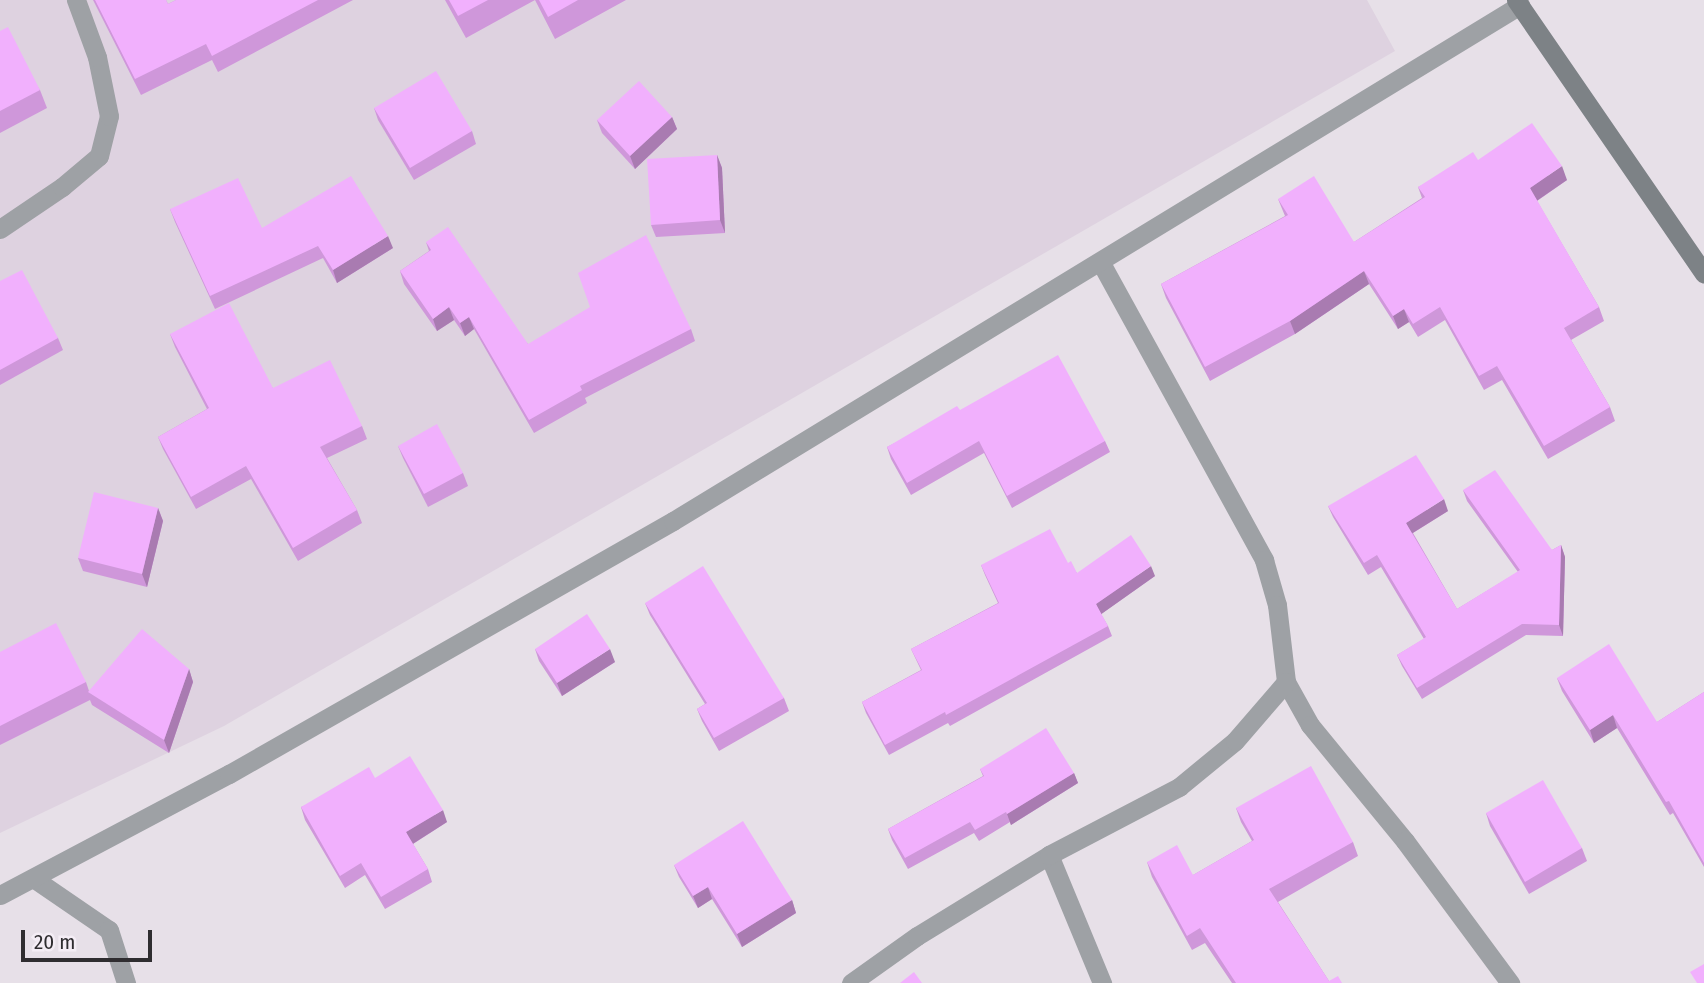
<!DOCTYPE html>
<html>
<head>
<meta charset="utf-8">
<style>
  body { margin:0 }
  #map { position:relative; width:1704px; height:983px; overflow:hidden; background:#e7e0e8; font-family:"Fira Sans Condensed",sans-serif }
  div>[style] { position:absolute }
  .built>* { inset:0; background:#ded2e0 }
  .service>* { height:19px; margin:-9.5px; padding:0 9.5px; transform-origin:9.5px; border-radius:9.5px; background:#9ea1a5 }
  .minor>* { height:19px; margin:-9.5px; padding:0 9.5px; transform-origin:9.5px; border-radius:9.5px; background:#9ea1a5 }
  .secondary>* { height:19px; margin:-9.5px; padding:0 9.5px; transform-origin:9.5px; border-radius:9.5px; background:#7d8286 }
  .wall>* { inset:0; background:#cf97da }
  .shaded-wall>* { inset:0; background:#a97bb1 }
  .building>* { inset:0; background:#f1b0fd }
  span { translate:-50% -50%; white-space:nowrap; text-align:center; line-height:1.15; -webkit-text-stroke:6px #f4edf5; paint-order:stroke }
  .scale { position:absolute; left:21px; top:930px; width:131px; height:32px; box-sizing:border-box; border:4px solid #2f2d30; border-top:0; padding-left:9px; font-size:21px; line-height:24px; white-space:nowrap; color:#2f2d30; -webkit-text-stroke:5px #f4edf5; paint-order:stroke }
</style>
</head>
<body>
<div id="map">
  <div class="built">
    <i style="clip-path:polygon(0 0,1367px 0,1395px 51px,224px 726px,0 833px)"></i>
  </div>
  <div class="service">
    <i style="left:0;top:229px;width:75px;rotate:-34.1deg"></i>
    <i style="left:62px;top:187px;width:48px;rotate:-40deg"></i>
    <i style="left:99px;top:156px;width:41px;rotate:-76deg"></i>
    <i style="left:109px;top:116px;width:60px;rotate:-101.5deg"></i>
    <i style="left:97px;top:57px;width:61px;rotate:-110.2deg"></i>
  </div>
  <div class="minor">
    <i style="left:1101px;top:263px;width:339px;rotate:61.2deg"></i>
    <i style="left:1264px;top:560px;width:47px;rotate:73.9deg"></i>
    <i style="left:1277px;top:605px;width:78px;rotate:83.3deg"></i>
    <i style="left:1286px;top:682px;width:49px;rotate:60.8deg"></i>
    <i style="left:1310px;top:725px;width:150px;rotate:50.7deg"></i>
    <i style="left:1405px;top:841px;width:177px;rotate:53.5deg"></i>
    <i style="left:1049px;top:855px;width:139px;rotate:67.5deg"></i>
    <i style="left:33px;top:878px;width:92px;rotate:34.4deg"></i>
    <i style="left:109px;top:930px;width:56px;rotate:72.2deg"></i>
    <i style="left:0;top:895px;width:259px;rotate:-27.9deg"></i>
    <i style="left:229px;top:774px;width:511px;rotate:-29.68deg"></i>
    <i style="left:673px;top:521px;width:992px;rotate:-31.35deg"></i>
    <i style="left:851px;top:983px;width:81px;rotate:-35.5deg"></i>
    <i style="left:917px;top:936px;width:155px;rotate:-31.5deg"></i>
    <i style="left:1049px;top:855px;width:147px;rotate:-27.6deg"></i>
    <i style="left:1179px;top:787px;width:72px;rotate:-39.4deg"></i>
    <i style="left:1235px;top:741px;width:78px;rotate:-49.2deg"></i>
  </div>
  <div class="secondary">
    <i style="left:1516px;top:0;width:332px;rotate:55.5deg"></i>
  </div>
  <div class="wall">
    <i style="clip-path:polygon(93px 0,166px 0,168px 4px,176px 0,353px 0,218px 72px,212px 60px,141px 95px)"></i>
    <i style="clip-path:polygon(445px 0,626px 0,555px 39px,535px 0,466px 38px)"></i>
    <i style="clip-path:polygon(0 31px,40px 90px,47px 108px,0 133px)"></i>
    <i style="clip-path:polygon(374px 108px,472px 131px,476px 144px,414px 180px,378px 120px)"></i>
    <i style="clip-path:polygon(672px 117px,677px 129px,635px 169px,602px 133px,597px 120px)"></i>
    <i style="clip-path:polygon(717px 155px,722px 168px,725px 233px,656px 237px,651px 225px)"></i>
    <i style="clip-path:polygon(1478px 160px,1567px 180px,1537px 201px,1599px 307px,1604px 321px,1571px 340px,1610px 407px,1615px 421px,1548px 459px,1502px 380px,1484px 390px,1445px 320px,1418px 337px,1409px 322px,1398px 329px,1369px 284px,1295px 334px,1210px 381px,1166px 298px,1161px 284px,1285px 216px,1278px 199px,1354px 242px,1422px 198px,1418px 187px)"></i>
    <i style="clip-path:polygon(170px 209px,262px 228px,393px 248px,337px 283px,323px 258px,215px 309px,175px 222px)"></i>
    <i style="clip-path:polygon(426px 242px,528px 344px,691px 329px,695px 341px,585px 398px,587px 403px,534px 433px,474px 329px,465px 336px,454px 320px,437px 331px,404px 284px,400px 271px,429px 251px)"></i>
    <i style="clip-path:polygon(0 281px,58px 338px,63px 350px,0 385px)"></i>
    <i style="clip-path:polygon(170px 334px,273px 388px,362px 426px,367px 439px,327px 458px,357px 510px,362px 523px,298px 561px,251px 479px,196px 509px,163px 449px,158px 437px,207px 409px,175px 347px)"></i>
    <i style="clip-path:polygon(960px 410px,1105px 441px,1110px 452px,1012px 508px,984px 453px,911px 495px,891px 459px,887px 447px)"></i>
    <i style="clip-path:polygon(398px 446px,463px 473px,468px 486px,428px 507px,403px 458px)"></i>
    <i style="clip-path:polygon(1463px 490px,1552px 550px,1561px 545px,1565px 557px,1563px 636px,1526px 635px,1422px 699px,1402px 666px,1397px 655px,1424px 639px,1381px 567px,1368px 575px,1333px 517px,1328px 506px,1448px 511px,1413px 533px,1457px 609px,1518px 572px,1467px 501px)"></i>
    <i style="clip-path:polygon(158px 508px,163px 521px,147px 587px,83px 571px,78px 558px)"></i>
    <i style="clip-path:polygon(1068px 563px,1077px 573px,1155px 576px,1101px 614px,1108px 626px,1112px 636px,950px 726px,948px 723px,889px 755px,866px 713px,862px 702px,921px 670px,911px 649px,998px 603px,985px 575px,981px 565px)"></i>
    <i style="clip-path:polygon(645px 603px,784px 698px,789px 711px,719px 751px,702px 721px,697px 709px,705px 704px,650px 615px)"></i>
    <i style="clip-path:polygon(535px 649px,615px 662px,562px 696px,539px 661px)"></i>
    <i style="clip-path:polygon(0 652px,86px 682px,89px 691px,189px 669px,193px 682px,169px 753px,92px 705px,90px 700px,0 745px)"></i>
    <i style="clip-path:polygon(1557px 678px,1657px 722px,1704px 692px,1704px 867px,1673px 813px,1670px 815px,1617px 728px,1594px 743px,1562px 691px)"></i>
    <i style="clip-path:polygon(980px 769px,1074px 773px,1078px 783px,1011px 825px,1010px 822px,979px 841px,974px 833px,908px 869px,892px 840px,888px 829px,983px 776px)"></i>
    <i style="clip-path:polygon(375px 778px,447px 822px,413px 844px,428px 869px,432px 882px,385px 909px,365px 875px,345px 888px,305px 820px,301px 807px)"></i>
    <i style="clip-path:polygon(1236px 808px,1353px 842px,1358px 856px,1278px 902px,1329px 981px,1342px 983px,1232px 983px,1205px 943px,1192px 950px,1152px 877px,1147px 862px,1193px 875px,1252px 841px,1241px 822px)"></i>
    <i style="clip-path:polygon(1486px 813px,1582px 848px,1587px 861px,1529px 894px,1490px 826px)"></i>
    <i style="clip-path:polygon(674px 865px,792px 900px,796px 913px,742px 947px,712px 899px,698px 908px,679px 877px)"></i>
  </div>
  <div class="shaded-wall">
    <i style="clip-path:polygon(672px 117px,677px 129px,635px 169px,630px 156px)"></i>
    <i style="clip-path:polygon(717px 155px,722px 168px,725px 233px,720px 220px)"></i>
    <i style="clip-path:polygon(1562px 166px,1567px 180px,1535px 202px,1530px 188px)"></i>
    <i style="clip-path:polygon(388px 236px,393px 248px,337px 283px,333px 270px)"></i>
    <i style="clip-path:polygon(1364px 271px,1369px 284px,1295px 334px,1290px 321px)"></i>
    <i style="clip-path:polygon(449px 307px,454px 320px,437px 331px,433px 319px)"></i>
    <i style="clip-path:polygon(1404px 309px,1409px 322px,1398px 329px,1393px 316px)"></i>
    <i style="clip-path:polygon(469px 317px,474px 329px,465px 336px,460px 323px)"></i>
    <i style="clip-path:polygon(1444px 499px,1448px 511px,1411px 534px,1406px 523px)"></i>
    <i style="clip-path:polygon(158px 508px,163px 521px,147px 587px,142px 574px)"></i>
    <i style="clip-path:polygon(1561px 545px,1565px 557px,1563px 636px,1559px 625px)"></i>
    <i style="clip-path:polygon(1151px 566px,1155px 576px,1100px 615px,1096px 604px)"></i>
    <i style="clip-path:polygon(610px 649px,615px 662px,562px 696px,557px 683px)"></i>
    <i style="clip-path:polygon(189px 669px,193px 682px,169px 753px,164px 740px)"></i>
    <i style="clip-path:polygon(1613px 715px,1617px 728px,1594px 743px,1590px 730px)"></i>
    <i style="clip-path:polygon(1074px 773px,1078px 783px,1011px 825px,1007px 814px)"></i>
    <i style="clip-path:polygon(443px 810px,447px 822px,411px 845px,406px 832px)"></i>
    <i style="clip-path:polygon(708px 887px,712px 899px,698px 908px,693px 896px)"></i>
    <i style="clip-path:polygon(792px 900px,796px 913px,742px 947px,737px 934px)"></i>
  </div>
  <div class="building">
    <i style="clip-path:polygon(95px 0,166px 0,168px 4px,176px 0,318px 0,212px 56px,206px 44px,135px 79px)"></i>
    <i style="clip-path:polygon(449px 0,488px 0,458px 16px)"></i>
    <i style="clip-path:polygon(539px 0,578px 0,548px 17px)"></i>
    <i style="clip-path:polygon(8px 27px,40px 90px,0 111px,0 31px)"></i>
    <i style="clip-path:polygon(436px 71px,472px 131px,410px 168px,374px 108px)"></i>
    <i style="clip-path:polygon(639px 81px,672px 117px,630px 156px,597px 120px)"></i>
    <i style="clip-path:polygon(1532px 123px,1562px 166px,1530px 188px,1599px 307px,1564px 328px,1610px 407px,1544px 446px,1497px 366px,1479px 376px,1440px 307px,1413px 324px,1404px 309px,1393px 316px,1364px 271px,1290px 321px,1205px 367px,1161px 284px,1288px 215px,1278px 199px,1314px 176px,1354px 242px,1425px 197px,1418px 187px,1473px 152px,1478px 160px)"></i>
    <i style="clip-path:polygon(717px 155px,720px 220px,651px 225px,647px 159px)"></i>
    <i style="clip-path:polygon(351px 176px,388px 236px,333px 270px,318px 246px,210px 296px,170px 209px,238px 178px,262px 228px)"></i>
    <i style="clip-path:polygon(448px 227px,528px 344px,590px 307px,578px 273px,646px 235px,691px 329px,580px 386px,582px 390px,529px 420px,469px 317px,460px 323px,449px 307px,433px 319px,400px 271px,431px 250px,426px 242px)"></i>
    <i style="clip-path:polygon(22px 270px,58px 338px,0 370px,0 281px)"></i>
    <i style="clip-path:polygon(229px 303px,273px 388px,330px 360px,362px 426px,320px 447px,357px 510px,293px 548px,246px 466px,191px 497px,158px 437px,209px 408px,170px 334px)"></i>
    <i style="clip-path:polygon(1058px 355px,1105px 441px,1007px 496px,979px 441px,907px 483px,887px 447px,957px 406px,960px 410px)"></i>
    <i style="clip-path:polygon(437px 424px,463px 473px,424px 494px,398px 446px)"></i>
    <i style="clip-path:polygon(1416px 455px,1444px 499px,1406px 523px,1457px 609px,1520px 570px,1463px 490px,1495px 470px,1552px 550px,1561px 545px,1559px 625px,1522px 624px,1417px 688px,1397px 655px,1426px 637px,1377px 555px,1364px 563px,1328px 506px)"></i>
    <i style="clip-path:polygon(94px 492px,158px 508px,142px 574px,78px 558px)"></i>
    <i style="clip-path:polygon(1050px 529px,1068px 563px,1071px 561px,1077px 573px,1131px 535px,1151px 566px,1096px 604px,1108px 626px,946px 715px,945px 712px,885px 745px,862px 702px,922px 670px,911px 649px,999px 603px,981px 565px)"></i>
    <i style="clip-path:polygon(703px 566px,784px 698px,714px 738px,697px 709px,707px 703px,645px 603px)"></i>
    <i style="clip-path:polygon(587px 614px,610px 649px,557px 683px,535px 649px)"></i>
    <i style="clip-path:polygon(56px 623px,86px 682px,0 726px,0 652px)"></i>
    <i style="clip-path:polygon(142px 629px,189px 669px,164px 740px,88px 692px)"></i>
    <i style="clip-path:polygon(1609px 644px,1657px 722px,1704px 692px,1704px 863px,1669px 801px,1666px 802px,1613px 715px,1590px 730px,1557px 678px)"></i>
    <i style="clip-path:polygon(1046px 728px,1074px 773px,1007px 814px,1006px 812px,975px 830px,970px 822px,905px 858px,888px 829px,984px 776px,980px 769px)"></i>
    <i style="clip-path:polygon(410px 756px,443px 810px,406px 832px,428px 869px,381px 897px,361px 863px,340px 876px,301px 807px,369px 767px,375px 778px)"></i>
    <i style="clip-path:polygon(1311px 766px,1353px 842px,1269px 889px,1329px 981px,1338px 976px,1342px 983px,1236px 983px,1200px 928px,1187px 936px,1147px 862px,1177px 845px,1193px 875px,1254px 840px,1236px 808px)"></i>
    <i style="clip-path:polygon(1543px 780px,1582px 848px,1525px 882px,1486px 813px)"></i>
    <i style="clip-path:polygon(743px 821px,792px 900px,737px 934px,708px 887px,693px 896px,674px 865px)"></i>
    <i style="clip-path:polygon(1704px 964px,1704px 983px,1697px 983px,1690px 972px)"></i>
    <i style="clip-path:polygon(914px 972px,922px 983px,900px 983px)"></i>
  </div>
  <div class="scale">20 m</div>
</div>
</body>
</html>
